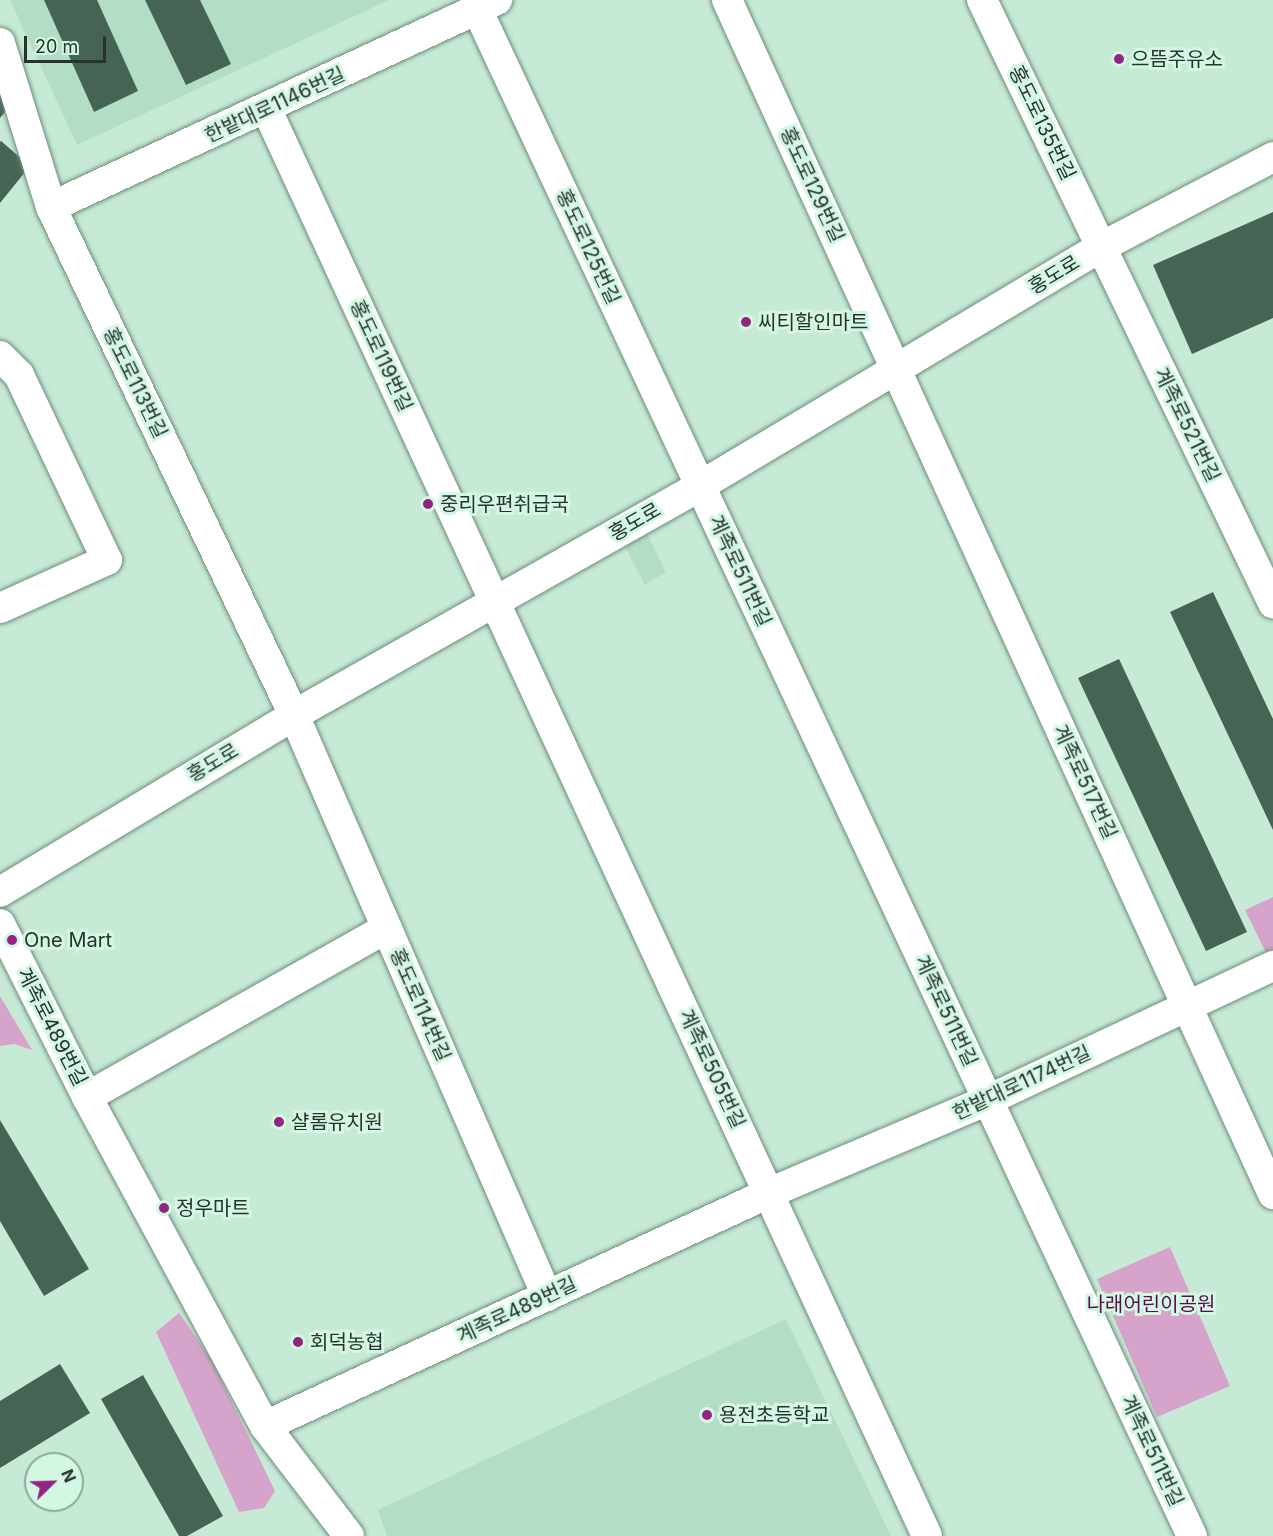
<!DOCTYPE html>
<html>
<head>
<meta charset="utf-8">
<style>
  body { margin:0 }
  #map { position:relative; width:1273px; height:1536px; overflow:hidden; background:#c7ead6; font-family:Inter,"Noto Sans KR",sans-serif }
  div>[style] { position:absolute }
  .built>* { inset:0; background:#b4ddc7 }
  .green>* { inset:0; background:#d6a4ca }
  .building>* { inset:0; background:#466454 }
  .roads { filter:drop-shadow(0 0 2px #6c8c7a) drop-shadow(0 0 2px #6c8c7a) }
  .minor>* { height:30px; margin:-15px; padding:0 15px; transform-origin:15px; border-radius:15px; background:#fff }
  .dots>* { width:16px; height:16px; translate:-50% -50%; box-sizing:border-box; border:3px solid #d4f7e3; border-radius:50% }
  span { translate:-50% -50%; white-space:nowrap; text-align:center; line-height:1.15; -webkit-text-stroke:6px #d4f7e3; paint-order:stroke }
  .poi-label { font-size:20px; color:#26342c }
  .left { translate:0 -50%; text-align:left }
  .street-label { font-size:20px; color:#26342c }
  .park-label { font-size:20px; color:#5a0c50 }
  .north { position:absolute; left:24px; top:1452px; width:60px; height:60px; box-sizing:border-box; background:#d4f7e3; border:2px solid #8ea99a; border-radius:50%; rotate:67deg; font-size:16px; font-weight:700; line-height:24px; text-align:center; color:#26342c }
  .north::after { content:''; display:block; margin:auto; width:21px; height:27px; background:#942383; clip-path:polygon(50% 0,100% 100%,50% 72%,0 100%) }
  .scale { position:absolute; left:24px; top:36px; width:82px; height:27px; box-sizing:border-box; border:3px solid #26342c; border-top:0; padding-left:8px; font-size:18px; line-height:21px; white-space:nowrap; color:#26342c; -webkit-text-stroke:4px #d4f7e3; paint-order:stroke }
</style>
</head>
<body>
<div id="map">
  <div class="built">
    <i style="clip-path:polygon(10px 0,389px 0,77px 145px)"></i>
    <i style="clip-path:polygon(642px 524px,666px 572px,645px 585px,620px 537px)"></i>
    <i style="clip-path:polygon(786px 1319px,891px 1536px,387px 1536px,378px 1510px)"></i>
  </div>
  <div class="green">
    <i style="clip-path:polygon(1273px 897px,1273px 957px,1269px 959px,1245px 910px)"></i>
    <i style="clip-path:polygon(0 996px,32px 1050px,14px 1044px,0 1046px)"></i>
    <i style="clip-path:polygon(1170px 1247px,1230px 1386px,1157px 1417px,1097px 1279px)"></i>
    <i style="clip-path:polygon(179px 1313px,211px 1359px,275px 1491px,264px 1508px,239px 1512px,156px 1332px)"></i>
  </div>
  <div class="building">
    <i style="clip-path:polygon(44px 0,97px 0,138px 91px,94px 112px)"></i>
    <i style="clip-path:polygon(145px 0,200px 0,231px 64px,186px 85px)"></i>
    <i style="clip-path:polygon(0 89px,13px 102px,0 118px)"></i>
    <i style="clip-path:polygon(1px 141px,30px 166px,0 203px,0 142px)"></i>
    <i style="clip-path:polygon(1273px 212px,1273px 318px,1192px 354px,1153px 265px)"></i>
    <i style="clip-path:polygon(1213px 592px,1273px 719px,1273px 830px,1170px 612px)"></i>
    <i style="clip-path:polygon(1119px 659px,1247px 932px,1206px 951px,1078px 678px)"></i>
    <i style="clip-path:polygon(0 1120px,89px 1269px,44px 1296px,0 1221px)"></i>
    <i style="clip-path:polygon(60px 1364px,90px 1413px,0 1468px,0 1401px)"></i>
    <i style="clip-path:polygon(143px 1375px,223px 1516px,187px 1536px,179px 1536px,101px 1399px)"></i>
  </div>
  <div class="roads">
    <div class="minor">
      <i style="left:727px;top:0;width:1313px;rotate:65.43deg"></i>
      <i style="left:982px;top:0;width:670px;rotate:64.24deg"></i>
      <i style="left:477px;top:9px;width:1686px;rotate:64.91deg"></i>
      <i style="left:0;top:43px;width:172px;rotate:72.7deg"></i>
      <i style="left:51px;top:207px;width:563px;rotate:64.44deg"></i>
      <i style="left:294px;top:715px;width:634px;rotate:66.47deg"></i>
      <i style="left:267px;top:110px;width:1571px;rotate:65.16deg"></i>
      <i style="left:51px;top:207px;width:492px;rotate:-24.9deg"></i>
      <i style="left:0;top:356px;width:27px;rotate:45deg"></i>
      <i style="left:19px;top:375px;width:205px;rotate:64.6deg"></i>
      <i style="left:107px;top:560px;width:117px;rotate:155.8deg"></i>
      <i style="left:0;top:892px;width:343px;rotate:-31deg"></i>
      <i style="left:294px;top:715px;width:466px;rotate:-29.4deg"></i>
      <i style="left:700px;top:486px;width:467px;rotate:-30.8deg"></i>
      <i style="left:1101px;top:247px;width:194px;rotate:-27.6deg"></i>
      <i style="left:0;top:924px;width:194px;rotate:63.3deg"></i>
      <i style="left:87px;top:1097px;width:374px;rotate:61.6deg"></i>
      <i style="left:265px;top:1426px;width:138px;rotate:52.6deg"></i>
      <i style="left:87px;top:1097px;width:344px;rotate:-29.4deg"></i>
      <i style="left:265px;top:1426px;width:555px;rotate:-24.81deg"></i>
      <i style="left:769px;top:1193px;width:238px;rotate:-23deg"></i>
      <i style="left:988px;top:1100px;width:315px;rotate:-25.2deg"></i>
    </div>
  </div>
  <div class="dots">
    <i style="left:1119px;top:59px;background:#942383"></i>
    <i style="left:746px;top:322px;background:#942383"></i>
    <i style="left:428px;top:504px;background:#942383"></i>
    <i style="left:12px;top:940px;background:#942383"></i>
    <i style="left:279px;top:1122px;background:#942383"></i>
    <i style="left:164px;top:1208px;background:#942383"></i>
    <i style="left:298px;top:1342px;background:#942383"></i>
    <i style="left:707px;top:1415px;background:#942383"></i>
  </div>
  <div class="poi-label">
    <span class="left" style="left:1131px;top:59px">으뜸주유소</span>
    <span class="left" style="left:758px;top:322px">씨티할인마트</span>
    <span class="left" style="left:440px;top:504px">중리우편취급국</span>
    <span class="left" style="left:24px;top:940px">One Mart</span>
    <span class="left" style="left:291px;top:1122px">샬롬유치원</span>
    <span class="left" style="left:176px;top:1208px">정우마트</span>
    <span class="left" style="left:310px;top:1342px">회덕농협</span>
    <span class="left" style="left:719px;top:1415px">용전초등학교</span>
  </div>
  <div class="street-label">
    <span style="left:275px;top:105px;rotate:-25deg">한밭대로1146번길</span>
    <span style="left:1042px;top:123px;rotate:64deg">홍도로135번길</span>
    <span style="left:812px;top:185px;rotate:65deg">홍도로129번길</span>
    <span style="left:588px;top:247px;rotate:65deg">홍도로125번길</span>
    <span style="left:1054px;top:275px;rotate:-31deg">홍도로</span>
    <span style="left:381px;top:356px;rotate:65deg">홍도로119번길</span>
    <span style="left:135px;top:383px;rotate:64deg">홍도로113번길</span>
    <span style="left:1187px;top:425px;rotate:64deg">계족로521번길</span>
    <span style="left:635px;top:522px;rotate:-30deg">홍도로</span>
    <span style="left:740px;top:571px;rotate:65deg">계족로511번길</span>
    <span style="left:213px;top:763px;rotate:-31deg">홍도로</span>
    <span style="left:1085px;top:782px;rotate:65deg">계족로517번길</span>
    <span style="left:420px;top:1005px;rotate:66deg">홍도로114번길</span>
    <span style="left:946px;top:1011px;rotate:65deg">계족로511번길</span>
    <span style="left:52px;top:1027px;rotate:63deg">계족로489번길</span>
    <span style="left:712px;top:1069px;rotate:65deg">계족로505번길</span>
    <span style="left:1022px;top:1083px;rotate:-25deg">한밭대로1174번길</span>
    <span style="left:517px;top:1310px;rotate:-25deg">계족로489번길</span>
    <span style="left:1152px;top:1451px;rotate:65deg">계족로511번길</span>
  </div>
  <div class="park-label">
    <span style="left:1151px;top:1304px">나래어린이공원</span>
  </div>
  <div class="north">N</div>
  <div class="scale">20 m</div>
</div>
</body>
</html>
